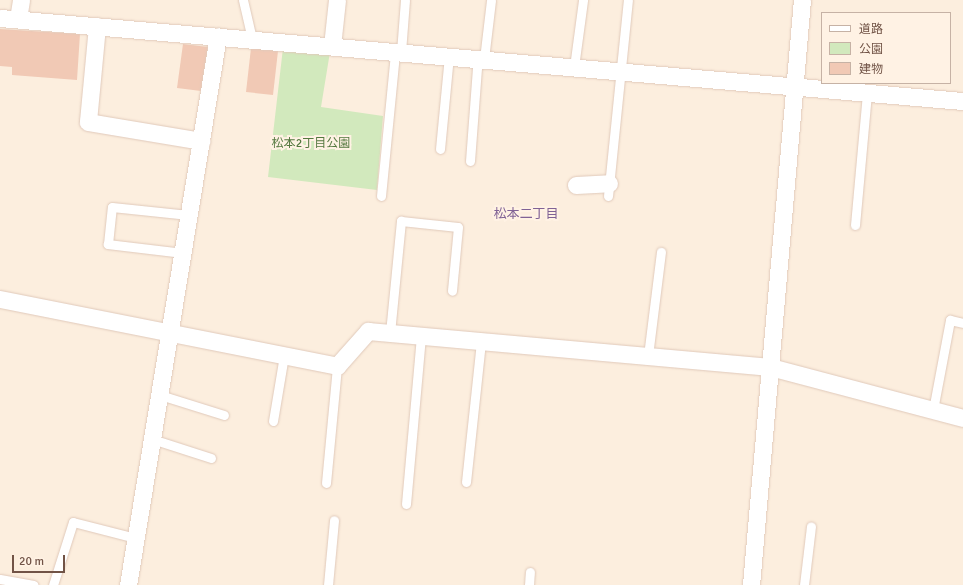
<!DOCTYPE html>
<html>
<head>
<meta charset="utf-8">
<style>
  body { margin:0 }
  #map { position:relative; width:963px; height:585px; overflow:hidden; background:#fceede; font-family:Signika,"Noto Sans JP",sans-serif }
  div>[style] { position:absolute }
  .green>* { inset:0; background:#d2e9bd }
  .building>* { inset:0; background:#f1c9b5 }
  .roads { filter:drop-shadow(0 0 1px #e0c9ba) drop-shadow(0 0 1px #e0c9ba) }
  .service>* { height:9px; margin:-4.5px; padding:0 4.5px; transform-origin:4.5px; border-radius:4.5px; background:#fff }
  .minor>* { height:17px; margin:-8.5px; padding:0 8.5px; transform-origin:8.5px; border-radius:8.5px; background:#fff }
  span { translate:-50% -50%; white-space:nowrap; text-align:center; line-height:1.15; -webkit-text-stroke:4px #fff2e4; paint-order:stroke }
  .park-label { font-size:12px; color:#54783f }
  .neighbourhood-label { font-size:13px; color:#806295 }
  .legend { position:absolute; left:821px; top:12px; width:130px; height:72px; box-sizing:border-box; background:#fff2e4; border:1px solid #c6b2a5; margin:0; padding:5px 7px; list-style:none; font-size:12px; color:#715346 }
  .legend li { display:flex; align-items:center; gap:8px; height:20px }
  .legend b { width:20px; border:1px solid #c6b2a5 }
  .scale { position:absolute; left:12px; top:555px; width:53px; height:18px; box-sizing:border-box; border:2px solid #715346; border-top:0; padding-left:5px; font-size:12px; line-height:14px; white-space:nowrap; color:#715346; -webkit-text-stroke:3px #fff2e4; paint-order:stroke }
</style>
</head>
<body>
<div id="map">
  <div class="green">
    <i style="clip-path:polygon(283px 48px,330px 52px,321px 107px,383px 116px,377px 190px,268px 177px)"></i>
  </div>
  <div class="building">
    <i style="clip-path:polygon(0 29px,80px 34px,77px 80px,12px 75px,12px 67px,0 66px)"></i>
    <i style="clip-path:polygon(183px 44px,208px 47px,201px 91px,177px 88px)"></i>
    <i style="clip-path:polygon(251px 48px,278px 51px,273px 95px,246px 92px)"></i>
  </div>
  <div class="roads">
    <div class="service">
      <i style="left:243px;top:0;width:40px;rotate:77deg"></i>
      <i style="left:401px;top:52px;width:52px;rotate:-85.6deg"></i>
      <i style="left:574px;top:67px;width:68px;rotate:-82.3deg"></i>
      <i style="left:440px;top:149px;width:93px;rotate:-84.5deg"></i>
      <i style="left:470px;top:161px;width:94px;rotate:-85.7deg"></i>
      <i style="left:477px;top:67px;width:11px;rotate:-49deg"></i>
      <i style="left:484px;top:59px;width:59px;rotate:-83.2deg"></i>
      <i style="left:381px;top:196px;width:145px;rotate:-84.4deg"></i>
      <i style="left:608px;top:196px;width:197px;rotate:-84.2deg"></i>
      <i style="left:855px;top:225px;width:133px;rotate:-84.8deg"></i>
      <i style="left:183px;top:253px;width:76px;rotate:-173.2deg"></i>
      <i style="left:108px;top:244px;width:37px;rotate:-84deg"></i>
      <i style="left:112px;top:207px;width:77px;rotate:5.9deg"></i>
      <i style="left:390px;top:333px;width:113px;rotate:-84.4deg"></i>
      <i style="left:401px;top:221px;width:57px;rotate:6deg"></i>
      <i style="left:458px;top:227px;width:64px;rotate:95.4deg"></i>
      <i style="left:648px;top:356px;width:105px;rotate:-82.9deg"></i>
      <i style="left:160px;top:395px;width:67px;rotate:17.4deg"></i>
      <i style="left:933px;top:410px;width:92px;rotate:-79.3deg"></i>
      <i style="left:950px;top:320px;width:13px;rotate:13deg"></i>
      <i style="left:273px;top:421px;width:67px;rotate:-80.5deg"></i>
      <i style="left:152px;top:439px;width:62px;rotate:17.9deg"></i>
      <i style="left:466px;top:482px;width:142px;rotate:-83.9deg"></i>
      <i style="left:326px;top:483px;width:118px;rotate:-84.6deg"></i>
      <i style="left:406px;top:504px;width:169px;rotate:-84.9deg"></i>
      <i style="left:0;top:579px;width:34px;rotate:10deg"></i>
      <i style="left:53px;top:585px;width:66px;rotate:-72.4deg"></i>
      <i style="left:73px;top:522px;width:65px;rotate:14.3deg"></i>
      <i style="left:328px;top:585px;width:65px;rotate:-84.7deg"></i>
      <i style="left:529px;top:585px;width:13px;rotate:-86deg"></i>
      <i style="left:804px;top:585px;width:59px;rotate:-83.2deg"></i>
    </div>
    <div class="minor">
      <i style="left:0;top:18px;width:967px;rotate:4.93deg"></i>
      <i style="left:18px;top:19px;width:19px;rotate:-81deg"></i>
      <i style="left:97px;top:26px;width:96px;rotate:95.4deg"></i>
      <i style="left:88px;top:122px;width:115px;rotate:9.5deg"></i>
      <i style="left:332px;top:46px;width:46px;rotate:-83.8deg"></i>
      <i style="left:576px;top:185px;width:33px;rotate:-3deg"></i>
      <i style="left:0;top:299px;width:344px;rotate:11.2deg"></i>
      <i style="left:337px;top:366px;width:47px;rotate:-48.5deg"></i>
      <i style="left:368px;top:331px;width:404px;rotate:5.1deg"></i>
      <i style="left:770px;top:367px;width:200px;rotate:14.8deg"></i>
      <i style="left:128px;top:585px;width:556px;rotate:-80.69deg"></i>
      <i style="left:751px;top:585px;width:587px;rotate:-85.02deg"></i>
    </div>
  </div>
  <div class="park-label">
    <span style="left:311px;top:144px">松本2丁目公園</span>
  </div>
  <div class="neighbourhood-label">
    <span style="left:526px;top:214px">松本二丁目</span>
  </div>
  <ul class="legend">
  <li><b style="height:5px;background:#fff"></b>道路</li>
  <li><b style="height:11px;background:#d2e9bd"></b>公園</li>
  <li><b style="height:11px;background:#f1c9b5"></b>建物</li>
  </ul>
  <div class="scale">20 m</div>
</div>
</body>
</html>
